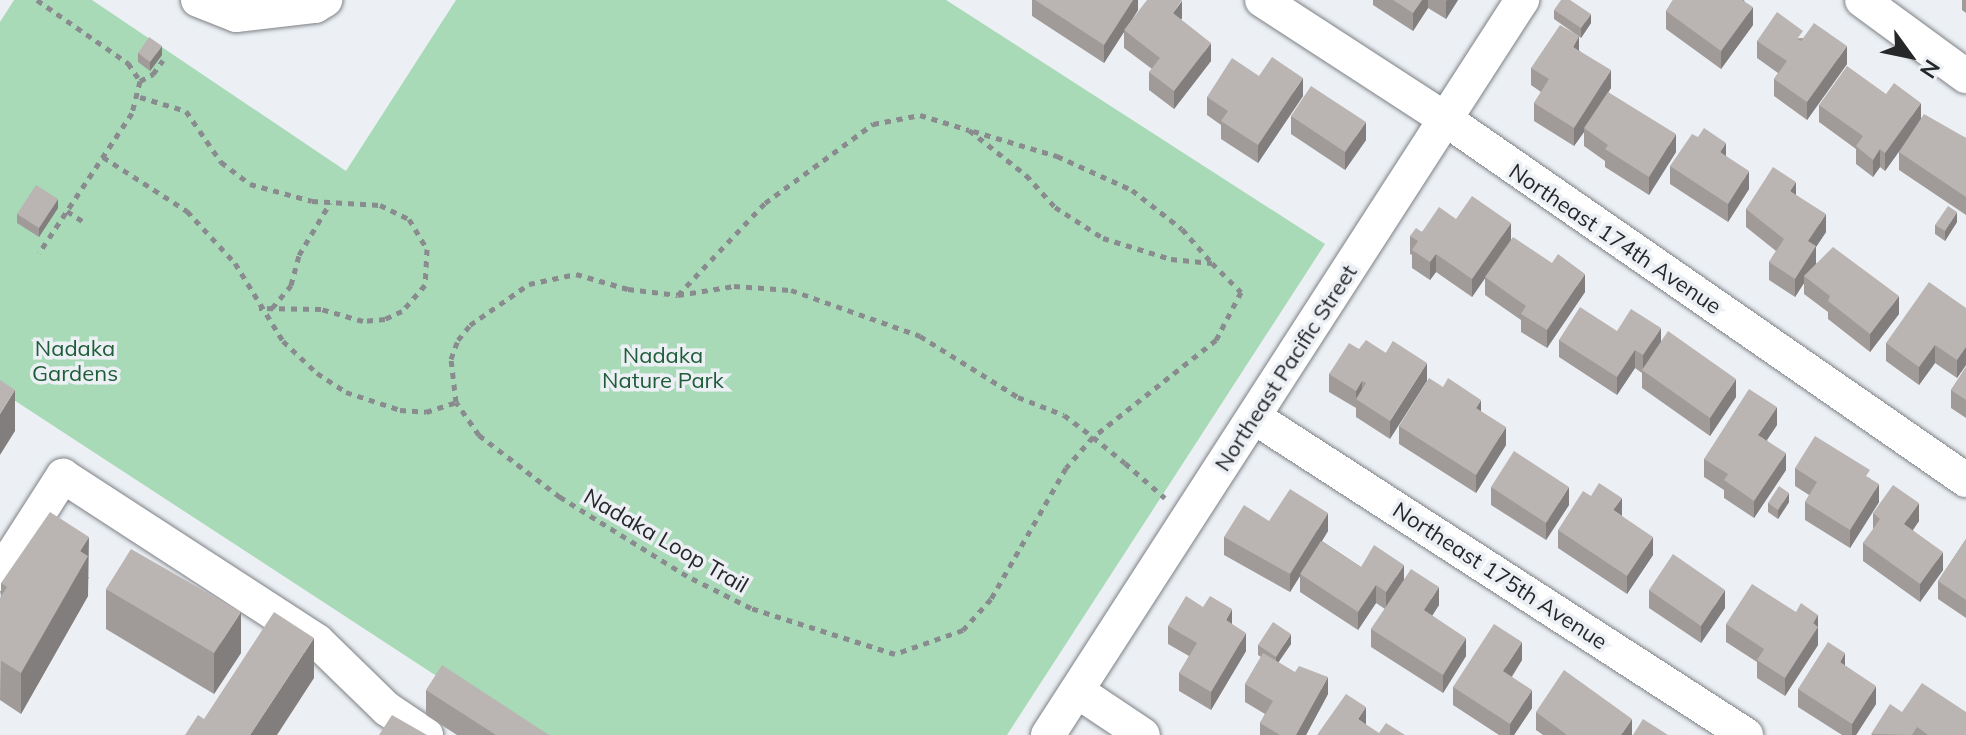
<!DOCTYPE html>
<html>
<head>
<meta charset="utf-8">
<style>
  body { margin:0 }
  #map { position:relative; width:1966px; height:735px; overflow:hidden; background:#ecf0f5; font-family:Mulish,sans-serif }
  div>[style] { position:absolute }
  .green>* { inset:0; background:#a8dab7 }
  .path>* { height:5px; margin-top:-2.5px; transform-origin:0; background:repeating-linear-gradient(90deg,#898b8f 0 6px,transparent 0 12px) }
  .roads { filter:drop-shadow(0 0 2px #7d8185) drop-shadow(0 0 2px #7d8185) }
  .minor>* { height:34px; margin:-17px; padding:0 17px; transform-origin:17px; border-radius:17px; background:#fff }
  .wall>* { inset:0; background:#a09b99 }
  .shaded-wall>* { inset:0; background:#827e7d }
  .building>* { inset:0; background:#bab4b2 }
  span { translate:-50% -50%; white-space:nowrap; text-align:center; line-height:1.15; -webkit-text-stroke:7px #ecf0f5; paint-order:stroke }
  .street-label { font-size:22px; color:#262729 }
  .park-label { font-size:22px; color:#1f5d39 }
  .north { position:absolute; left:1870px; top:16px; width:80px; height:80px; -webkit-text-stroke:6px #ecf0f5; paint-order:stroke; rotate:123deg; font-size:22px; font-weight:700; line-height:32px; text-align:center; color:#262729 }
  .north::after { content:''; display:block; margin:auto; width:28px; height:36px; background:#262729; clip-path:polygon(50% 0,100% 100%,50% 72%,0 100%) }
</style>
</head>
<body>
<div id="map">
  <div class="green">
    <i style="clip-path:polygon(14px 0,92px 0,346px 171px,456px 0,946px 0,1325px 244px,1007px 735px,527px 735px,0 391px,0 22px)"></i>
  </div>
  <div class="path">
    <i style="left:37px;top:0;width:111px;rotate:34.7deg"></i>
    <i style="left:128px;top:63px;width:22px;rotate:56deg"></i>
    <i style="left:140px;top:81px;width:33px;rotate:104deg"></i>
    <i style="left:132px;top:113px;width:168px;rotate:123.6deg"></i>
    <i style="left:140px;top:81px;width:15px;rotate:-28deg"></i>
    <i style="left:153px;top:74px;width:17px;rotate:-54deg"></i>
    <i style="left:140px;top:97px;width:48px;rotate:16.9deg"></i>
    <i style="left:186px;top:111px;width:62px;rotate:55.5deg"></i>
    <i style="left:221px;top:162px;width:36px;rotate:37deg"></i>
    <i style="left:250px;top:184px;width:64px;rotate:15.3deg"></i>
    <i style="left:312px;top:201px;width:68px;rotate:3.4deg"></i>
    <i style="left:380px;top:205px;width:32px;rotate:26deg"></i>
    <i style="left:409px;top:219px;width:35px;rotate:59deg"></i>
    <i style="left:427px;top:249px;width:36px;rotate:93deg"></i>
    <i style="left:425px;top:285px;width:35px;rotate:131deg"></i>
    <i style="left:402px;top:311px;width:19px;rotate:155deg"></i>
    <i style="left:385px;top:319px;width:22px;rotate:175deg"></i>
    <i style="left:363px;top:321px;width:44px;rotate:-164.1deg"></i>
    <i style="left:321px;top:309px;width:62px;rotate:-179.1deg"></i>
    <i style="left:973px;top:131px;width:88px;rotate:16.6deg"></i>
    <i style="left:1057px;top:156px;width:82px;rotate:24.4deg"></i>
    <i style="left:1132px;top:190px;width:63px;rotate:38deg"></i>
    <i style="left:1182px;top:229px;width:45px;rotate:48.6deg"></i>
    <i style="left:103px;top:157px;width:100px;rotate:32.7deg"></i>
    <i style="left:187px;top:211px;width:71px;rotate:47.3deg"></i>
    <i style="left:235px;top:263px;width:92px;rotate:58.4deg"></i>
    <i style="left:283px;top:341px;width:47px;rotate:43.3deg"></i>
    <i style="left:317px;top:373px;width:35px;rotate:33deg"></i>
    <i style="left:346px;top:392px;width:57px;rotate:18.4deg"></i>
    <i style="left:400px;top:410px;width:26px;rotate:4deg"></i>
    <i style="left:426px;top:412px;width:32px;rotate:-18deg"></i>
    <i style="left:67px;top:211px;width:20px;rotate:33deg"></i>
    <i style="left:678px;top:295px;width:127px;rotate:-46.6deg"></i>
    <i style="left:765px;top:203px;width:134px;rotate:-36.2deg"></i>
    <i style="left:873px;top:124px;width:48px;rotate:-10.8deg"></i>
    <i style="left:920px;top:115px;width:51px;rotate:17deg"></i>
    <i style="left:969px;top:130px;width:73px;rotate:38.3deg"></i>
    <i style="left:1026px;top:175px;width:43px;rotate:47.8deg"></i>
    <i style="left:1055px;top:207px;width:57px;rotate:32.9deg"></i>
    <i style="left:1103px;top:238px;width:71px;rotate:17.2deg"></i>
    <i style="left:1171px;top:259px;width:41px;rotate:5.6deg"></i>
    <i style="left:1212px;top:263px;width:41px;rotate:45deg"></i>
    <i style="left:1241px;top:292px;width:54px;rotate:117.5deg"></i>
    <i style="left:1216px;top:340px;width:157px;rotate:141.7deg"></i>
    <i style="left:1093px;top:437px;width:41px;rotate:131.1deg"></i>
    <i style="left:1066px;top:468px;width:151px;rotate:119.8deg"></i>
    <i style="left:991px;top:599px;width:42px;rotate:132.1deg"></i>
    <i style="left:963px;top:630px;width:72px;rotate:160.6deg"></i>
    <i style="left:895px;top:654px;width:151px;rotate:-162.3deg"></i>
    <i style="left:751px;top:608px;width:72px;rotate:-153.4deg"></i>
    <i style="left:687px;top:576px;width:150px;rotate:-148.1deg"></i>
    <i style="left:560px;top:497px;width:102px;rotate:-142.6deg"></i>
    <i style="left:479px;top:435px;width:40px;rotate:-124.9deg"></i>
    <i style="left:456px;top:402px;width:43px;rotate:-96.6deg"></i>
    <i style="left:451px;top:359px;width:20px;rotate:-70deg"></i>
    <i style="left:458px;top:340px;width:19px;rotate:-51deg"></i>
    <i style="left:470px;top:325px;width:72px;rotate:-34.8deg"></i>
    <i style="left:529px;top:284px;width:48px;rotate:-12deg"></i>
    <i style="left:576px;top:274px;width:54px;rotate:16.1deg"></i>
    <i style="left:628px;top:289px;width:50px;rotate:6.8deg"></i>
    <i style="left:678px;top:295px;width:57px;rotate:-9.1deg"></i>
    <i style="left:734px;top:286px;width:57px;rotate:4deg"></i>
    <i style="left:791px;top:290px;width:137px;rotate:19.6deg"></i>
    <i style="left:920px;top:336px;width:115px;rotate:31.9deg"></i>
    <i style="left:1018px;top:397px;width:49px;rotate:21.4deg"></i>
    <i style="left:1064px;top:415px;width:36px;rotate:37deg"></i>
    <i style="left:1093px;top:437px;width:41px;rotate:39.1deg"></i>
    <i style="left:1125px;top:463px;width:53px;rotate:41.2deg"></i>
    <i style="left:272px;top:308px;width:30px;rotate:-50deg"></i>
    <i style="left:291px;top:285px;width:31px;rotate:-75deg"></i>
    <i style="left:299px;top:255px;width:61px;rotate:-59.2deg"></i>
  </div>
  <div class="roads">
    <div class="minor">
      <i style="left:198px;top:0;width:41px;rotate:21.5deg"></i>
      <i style="left:236px;top:15px;width:80px;rotate:-6.5deg"></i>
      <i style="left:315px;top:6px;width:12px;rotate:-31deg"></i>
      <i style="left:1262px;top:0;width:218px;rotate:33deg"></i>
      <i style="left:1445px;top:119px;width:634px;rotate:34.72deg"></i>
      <i style="left:1862px;top:0;width:129px;rotate:36.2deg"></i>
      <i style="left:1254px;top:417px;width:586px;rotate:32.88deg"></i>
      <i style="left:0;top:574px;width:117px;rotate:-57.3deg"></i>
      <i style="left:63px;top:476px;width:303px;rotate:33deg"></i>
      <i style="left:317px;top:641px;width:98px;rotate:44.2deg"></i>
      <i style="left:387px;top:709px;width:47px;rotate:33.7deg"></i>
      <i style="left:1077px;top:691px;width:79px;rotate:33.7deg"></i>
      <i style="left:1048px;top:735px;width:875px;rotate:-57.18deg"></i>
    </div>
  </div>
  <div class="wall">
    <i style="clip-path:polygon(1032px 0,1138px 0,1138px 10px,1133px 18px,1182px 18px,1181px 20px,1211px 61px,1174px 109px,1149px 90px,1149px 72px,1152px 69px,1124px 48px,1124px 32px,1104px 63px,1032px 16px)"></i>
    <i style="clip-path:polygon(1373px 0,1458px 0,1446px 19px,1428px 8px,1413px 31px,1373px 5px)"></i>
    <i style="clip-path:polygon(1673px 0,1744px 0,1753px 25px,1721px 69px,1666px 29px,1666px 11px)"></i>
    <i style="clip-path:polygon(1962px 0,1966px 0,1966px 13px,1962px 10px)"></i>
    <i style="clip-path:polygon(1554px 10px,1591px 23px,1581px 38px,1554px 19px)"></i>
    <i style="clip-path:polygon(1803px 38px,1847px 64px,1807px 120px,1774px 96px,1774px 79px,1778px 73px,1757px 58px,1757px 41px)"></i>
    <i style="clip-path:polygon(1579px 50px,1611px 88px,1608px 92px,1676px 152px,1649px 195px,1605px 167px,1605px 161px,1584px 146px,1584px 132px,1574px 146px,1534px 121px,1534px 103px,1541px 92px,1531px 85px,1531px 68px)"></i>
    <i style="clip-path:polygon(138px 53px,162px 55px,150px 71px,138px 62px)"></i>
    <i style="clip-path:polygon(1259px 76px,1303px 96px,1258px 163px,1221px 139px,1221px 125px,1207px 115px,1207px 97px)"></i>
    <i style="clip-path:polygon(1819px 105px,1921px 118px,1966px 138px,1966px 215px,1899px 170px,1899px 152px,1900px 150px,1885px 171px,1880px 167px,1873px 177px,1856px 164px,1856px 149px,1819px 122px)"></i>
    <i style="clip-path:polygon(1291px 116px,1366px 140px,1345px 170px,1291px 134px)"></i>
    <i style="clip-path:polygon(1726px 156px,1749px 189px,1728px 222px,1670px 184px,1670px 166px)"></i>
    <i style="clip-path:polygon(1796px 195px,1826px 232px,1816px 247px,1816px 263px,1899px 314px,1870px 352px,1828px 319px,1828px 312px,1804px 294px,1804px 283px,1795px 297px,1769px 280px,1769px 262px,1776px 251px,1746px 227px,1746px 209px)"></i>
    <i style="clip-path:polygon(58px 208px,39px 237px,17px 223px,17px 214px)"></i>
    <i style="clip-path:polygon(1456px 219px,1511px 240px,1585px 292px,1547px 348px,1521px 332px,1521px 320px,1485px 295px,1485px 278px,1472px 297px,1436px 272px,1430px 280px,1412px 268px,1412px 255px,1410px 254px,1410px 236px)"></i>
    <i style="clip-path:polygon(1957px 222px,1945px 241px,1935px 234px,1935px 225px)"></i>
    <i style="clip-path:polygon(1966px 308px,1966px 365px,1957px 378px,1935px 363px,1919px 385px,1886px 361px,1886px 343px)"></i>
    <i style="clip-path:polygon(1617px 331px,1661px 342px,1736px 397px,1710px 436px,1642px 388px,1642px 373px,1635px 368px,1617px 395px,1559px 357px,1559px 340px)"></i>
    <i style="clip-path:polygon(1393px 341px,1390px 439px,1356px 417px,1356px 408px,1329px 392px,1329px 374px,1359px 349px,1386px 353px)"></i>
    <i style="clip-path:polygon(1966px 367px,1966px 418px,1951px 408px,1951px 390px)"></i>
    <i style="clip-path:polygon(1481px 412px,1506px 445px,1476px 493px,1399px 444px,1399px 426px)"></i>
    <i style="clip-path:polygon(1777px 425px,1767px 440px,1786px 470px,1754px 518px,1724px 498px,1724px 490px,1704px 477px,1704px 459px)"></i>
    <i style="clip-path:polygon(1795px 468px,1870px 478px,1879px 502px,1850px 548px,1805px 520px,1805px 502px,1809px 495px,1795px 486px)"></i>
    <i style="clip-path:polygon(1491px 487px,1569px 505px,1546px 540px,1491px 505px)"></i>
    <i style="clip-path:polygon(1789px 502px,1778px 519px,1768px 512px,1768px 503px)"></i>
    <i style="clip-path:polygon(1873px 513px,1919px 521px,1913px 530px,1943px 570px,1920px 602px,1863px 561px,1863px 543px,1873px 530px)"></i>
    <i style="clip-path:polygon(1622px 516px,1653px 555px,1627px 594px,1558px 548px,1558px 530px)"></i>
    <i style="clip-path:polygon(1269px 521px,1328px 531px,1322px 541px,1361px 567px,1404px 579px,1439px 605px,1432px 616px,1466px 656px,1443px 693px,1371px 647px,1371px 629px,1385px 609px,1376px 603px,1358px 630px,1300px 592px,1300px 576px,1290px 592px,1224px 555px,1224px 537px)"></i>
    <i style="clip-path:polygon(1966px 539px,1966px 618px,1938px 599px,1938px 581px)"></i>
    <i style="clip-path:polygon(89px 577px,88px 579px,88px 596px,21px 714px,0 700px,1px 583px)"></i>
    <i style="clip-path:polygon(106px 589px,241px 653px,214px 694px,106px 629px)"></i>
    <i style="clip-path:polygon(1649px 590px,1725px 608px,1701px 643px,1649px 608px)"></i>
    <i style="clip-path:polygon(1818px 615px,1818px 645px,1785px 696px,1757px 678px,1757px 662px,1726px 642px,1726px 624px)"></i>
    <i style="clip-path:polygon(1232px 624px,1246px 651px,1211px 710px,1179px 691px,1179px 673px,1189px 656px,1168px 644px,1168px 626px)"></i>
    <i style="clip-path:polygon(1291px 644px,1278px 662px,1328px 694px,1306px 735px,1260px 735px,1260px 723px,1265px 714px,1245px 702px,1245px 684px,1261px 657px,1258px 655px,1258px 645px)"></i>
    <i style="clip-path:polygon(1522px 660px,1512px 677px,1532px 708px,1514px 735px,1499px 735px,1453px 705px,1453px 687px)"></i>
    <i style="clip-path:polygon(1845px 666px,1876px 704px,1856px 735px,1842px 735px,1798px 707px,1798px 689px)"></i>
    <i style="clip-path:polygon(426px 690px,549px 735px,457px 735px,426px 715px)"></i>
    <i style="clip-path:polygon(1536px 712px,1632px 735px,1543px 735px,1536px 730px)"></i>
    <i style="clip-path:polygon(1902px 712px,1966px 735px,1871px 735px)"></i>
  </div>
  <div class="shaded-wall">
    <i style="clip-path:polygon(1133px 0,1138px 0,1138px 10px,1104px 63px,1104px 45px)"></i>
    <i style="clip-path:polygon(1422px 0,1428px 0,1428px 8px,1413px 31px,1413px 13px)"></i>
    <i style="clip-path:polygon(1447px 0,1458px 0,1446px 19px,1446px 2px)"></i>
    <i style="clip-path:polygon(1182px 1px,1182px 18px,1173px 31px,1173px 13px)"></i>
    <i style="clip-path:polygon(1753px 7px,1753px 25px,1721px 69px,1721px 51px)"></i>
    <i style="clip-path:polygon(1591px 14px,1591px 23px,1581px 38px,1581px 28px)"></i>
    <i style="clip-path:polygon(1579px 36px,1579px 54px,1573px 47px)"></i>
    <i style="clip-path:polygon(1211px 43px,1211px 61px,1174px 109px,1174px 91px)"></i>
    <i style="clip-path:polygon(162px 46px,162px 55px,150px 71px,150px 62px)"></i>
    <i style="clip-path:polygon(1847px 46px,1847px 64px,1807px 120px,1807px 102px)"></i>
    <i style="clip-path:polygon(1611px 70px,1611px 88px,1585px 129px,1584px 128px,1584px 132px,1574px 146px,1574px 128px)"></i>
    <i style="clip-path:polygon(1303px 78px,1303px 96px,1258px 163px,1258px 145px)"></i>
    <i style="clip-path:polygon(1921px 103px,1921px 121px,1885px 171px,1885px 153px)"></i>
    <i style="clip-path:polygon(1366px 122px,1366px 140px,1345px 170px,1345px 152px)"></i>
    <i style="clip-path:polygon(1676px 134px,1676px 152px,1649px 195px,1649px 177px)"></i>
    <i style="clip-path:polygon(1726px 143px,1726px 160px,1720px 152px)"></i>
    <i style="clip-path:polygon(1880px 149px,1880px 167px,1873px 177px,1873px 160px)"></i>
    <i style="clip-path:polygon(1749px 171px,1749px 189px,1728px 222px,1728px 204px)"></i>
    <i style="clip-path:polygon(1796px 182px,1796px 200px,1790px 191px)"></i>
    <i style="clip-path:polygon(58px 199px,58px 208px,39px 237px,39px 228px)"></i>
    <i style="clip-path:polygon(1957px 212px,1957px 222px,1945px 241px,1945px 231px)"></i>
    <i style="clip-path:polygon(1826px 214px,1826px 232px,1816px 247px,1816px 264px,1804px 276px,1804px 283px,1795px 297px,1795px 279px,1808px 241px)"></i>
    <i style="clip-path:polygon(1511px 223px,1511px 241px,1472px 297px,1472px 279px)"></i>
    <i style="clip-path:polygon(1436px 254px,1436px 272px,1430px 280px,1430px 262px)"></i>
    <i style="clip-path:polygon(1585px 274px,1585px 292px,1547px 348px,1547px 330px)"></i>
    <i style="clip-path:polygon(1899px 296px,1899px 314px,1870px 352px,1870px 334px)"></i>
    <i style="clip-path:polygon(1661px 328px,1661px 346px,1643px 371px,1643px 355px)"></i>
    <i style="clip-path:polygon(1935px 345px,1935px 363px,1919px 385px,1919px 367px)"></i>
    <i style="clip-path:polygon(1966px 347px,1966px 365px,1957px 378px,1957px 360px)"></i>
    <i style="clip-path:polygon(1635px 350px,1635px 368px,1617px 395px,1617px 377px)"></i>
    <i style="clip-path:polygon(1427px 363px,1427px 381px,1390px 439px,1390px 421px)"></i>
    <i style="clip-path:polygon(1736px 379px,1736px 397px,1710px 436px,1710px 418px)"></i>
    <i style="clip-path:polygon(1362px 381px,1362px 399px,1356px 399px,1356px 409px,1356px 391px)"></i>
    <i style="clip-path:polygon(15px 390px,15px 431px,0 455px,0 414px)"></i>
    <i style="clip-path:polygon(1481px 400px,1481px 418px,1476px 408px)"></i>
    <i style="clip-path:polygon(1777px 407px,1777px 425px,1758px 453px,1758px 435px)"></i>
    <i style="clip-path:polygon(1506px 427px,1506px 445px,1476px 493px,1476px 475px)"></i>
    <i style="clip-path:polygon(1786px 453px,1786px 470px,1754px 518px,1754px 501px)"></i>
    <i style="clip-path:polygon(1879px 484px,1879px 502px,1850px 548px,1850px 530px)"></i>
    <i style="clip-path:polygon(1569px 487px,1569px 505px,1546px 540px,1546px 523px)"></i>
    <i style="clip-path:polygon(1789px 493px,1789px 502px,1778px 519px,1778px 510px)"></i>
    <i style="clip-path:polygon(1622px 498px,1622px 516px,1613px 510px)"></i>
    <i style="clip-path:polygon(1919px 503px,1919px 521px,1904px 542px,1904px 524px)"></i>
    <i style="clip-path:polygon(1328px 513px,1328px 531px,1290px 592px,1290px 574px)"></i>
    <i style="clip-path:polygon(89px 537px,88px 596px,21px 714px,21px 673px,80px 551px)"></i>
    <i style="clip-path:polygon(1653px 537px,1653px 555px,1627px 594px,1627px 576px)"></i>
    <i style="clip-path:polygon(1943px 552px,1943px 570px,1920px 602px,1920px 584px)"></i>
    <i style="clip-path:polygon(1404px 565px,1404px 583px,1386px 610px,1386px 592px)"></i>
    <i style="clip-path:polygon(1376px 585px,1376px 603px,1358px 630px,1358px 612px)"></i>
    <i style="clip-path:polygon(1439px 587px,1439px 605px,1424px 628px,1424px 610px)"></i>
    <i style="clip-path:polygon(1725px 590px,1725px 608px,1701px 643px,1701px 626px)"></i>
    <i style="clip-path:polygon(1232px 609px,1232px 627px,1226px 620px)"></i>
    <i style="clip-path:polygon(241px 612px,241px 653px,214px 694px,214px 653px)"></i>
    <i style="clip-path:polygon(1818px 615px,1818px 645px,1785px 696px,1785px 678px)"></i>
    <i style="clip-path:polygon(1246px 633px,1246px 651px,1211px 710px,1211px 692px)"></i>
    <i style="clip-path:polygon(1291px 634px,1291px 644px,1276px 666px,1276px 657px)"></i>
    <i style="clip-path:polygon(314px 638px,314px 678px,277px 735px,250px 735px)"></i>
    <i style="clip-path:polygon(1466px 638px,1466px 656px,1443px 693px,1443px 675px)"></i>
    <i style="clip-path:polygon(1522px 642px,1522px 660px,1503px 689px,1503px 671px)"></i>
    <i style="clip-path:polygon(1845px 653px,1845px 671px,1840px 662px)"></i>
    <i style="clip-path:polygon(1328px 677px,1328px 694px,1306px 735px,1296px 735px)"></i>
    <i style="clip-path:polygon(1876px 686px,1876px 704px,1856px 735px,1852px 735px,1852px 724px)"></i>
    <i style="clip-path:polygon(1532px 690px,1532px 708px,1514px 735px,1510px 735px,1510px 724px)"></i>
    <i style="clip-path:polygon(1366px 707px,1366px 725px,1358px 719px)"></i>
    <i style="clip-path:polygon(1632px 719px,1632px 735px,1621px 735px)"></i>
  </div>
  <div class="building">
    <i style="clip-path:polygon(1035px 0,1133px 0,1104px 45px)"></i>
    <i style="clip-path:polygon(1147px 0,1182px 0,1173px 13px,1211px 43px,1174px 91px,1149px 72px,1160px 58px,1124px 30px)"></i>
    <i style="clip-path:polygon(1393px 0,1422px 0,1413px 13px)"></i>
    <i style="clip-path:polygon(1561px 0,1570px 0,1591px 14px,1581px 28px,1554px 10px)"></i>
    <i style="clip-path:polygon(1673px 0,1742px 0,1753px 7px,1721px 51px,1666px 11px)"></i>
    <i style="clip-path:polygon(1777px 12px,1803px 31px,1797px 39px,1801px 41px,1814px 23px,1847px 46px,1807px 102px,1774px 79px,1787px 61px,1757px 41px)"></i>
    <i style="clip-path:polygon(1560px 25px,1579px 36px,1573px 47px,1611px 70px,1574px 128px,1534px 103px,1549px 79px,1531px 68px)"></i>
    <i style="clip-path:polygon(149px 37px,162px 46px,150px 62px,138px 53px)"></i>
    <i style="clip-path:polygon(1272px 57px,1303px 78px,1258px 145px,1221px 121px,1228px 111px,1207px 97px,1232px 58px,1259px 76px)"></i>
    <i style="clip-path:polygon(1847px 66px,1886px 94px,1894px 83px,1921px 103px,1885px 153px,1880px 149px,1873px 160px,1856px 146px,1863px 136px,1819px 105px)"></i>
    <i style="clip-path:polygon(1311px 86px,1366px 122px,1345px 152px,1291px 116px)"></i>
    <i style="clip-path:polygon(1608px 92px,1676px 134px,1649px 177px,1605px 149px,1608px 145px,1584px 128px)"></i>
    <i style="clip-path:polygon(1924px 114px,1966px 138px,1966px 197px,1899px 152px)"></i>
    <i style="clip-path:polygon(1704px 128px,1726px 143px,1720px 152px,1749px 171px,1728px 204px,1670px 166px,1692px 134px,1698px 137px)"></i>
    <i style="clip-path:polygon(1773px 167px,1796px 182px,1790px 191px,1826px 214px,1808px 241px,1816px 246px,1795px 279px,1769px 262px,1784px 239px,1746px 209px)"></i>
    <i style="clip-path:polygon(36px 185px,58px 199px,39px 228px,17px 214px)"></i>
    <i style="clip-path:polygon(1472px 196px,1511px 223px,1472px 279px,1436px 254px,1430px 262px,1412px 250px,1418px 241px,1410px 236px,1416px 228px,1422px 232px,1439px 207px,1456px 219px)"></i>
    <i style="clip-path:polygon(1948px 206px,1957px 212px,1945px 231px,1935px 225px)"></i>
    <i style="clip-path:polygon(1513px 237px,1552px 263px,1558px 254px,1585px 274px,1547px 330px,1521px 314px,1526px 306px,1485px 277px)"></i>
    <i style="clip-path:polygon(1833px 247px,1899px 296px,1870px 334px,1828px 301px,1830px 296px,1804px 276px)"></i>
    <i style="clip-path:polygon(1929px 282px,1966px 308px,1966px 347px,1957px 360px,1935px 345px,1919px 367px,1886px 343px)"></i>
    <i style="clip-path:polygon(1580px 307px,1617px 331px,1631px 309px,1661px 328px,1643px 355px,1635px 350px,1617px 377px,1559px 340px)"></i>
    <i style="clip-path:polygon(1668px 331px,1736px 379px,1710px 418px,1642px 370px)"></i>
    <i style="clip-path:polygon(1366px 340px,1386px 353px,1393px 341px,1427px 363px,1390px 421px,1356px 399px,1366px 383px,1362px 381px,1356px 391px,1329px 374px,1349px 343px,1359px 349px)"></i>
    <i style="clip-path:polygon(1966px 367px,1966px 400px,1951px 390px)"></i>
    <i style="clip-path:polygon(1429px 378px,1443px 387px,1448px 378px,1481px 400px,1476px 408px,1506px 427px,1476px 475px,1399px 426px)"></i>
    <i style="clip-path:polygon(0 380px,15px 390px,0 414px)"></i>
    <i style="clip-path:polygon(1749px 389px,1777px 407px,1758px 435px,1786px 453px,1754px 501px,1724px 480px,1728px 474px,1704px 459px)"></i>
    <i style="clip-path:polygon(1815px 436px,1870px 470px,1866px 476px,1879px 484px,1850px 530px,1805px 502px,1817px 482px,1795px 468px)"></i>
    <i style="clip-path:polygon(1514px 451px,1569px 487px,1546px 523px,1491px 487px)"></i>
    <i style="clip-path:polygon(1599px 483px,1622px 498px,1613px 510px,1653px 537px,1627px 576px,1558px 530px,1583px 491px,1591px 496px)"></i>
    <i style="clip-path:polygon(1893px 485px,1919px 503px,1904px 524px,1943px 552px,1920px 584px,1863px 543px,1880px 519px,1873px 513px)"></i>
    <i style="clip-path:polygon(1779px 486px,1789px 493px,1778px 510px,1768px 503px)"></i>
    <i style="clip-path:polygon(1290px 489px,1328px 513px,1290px 574px,1224px 537px,1244px 505px,1269px 521px)"></i>
    <i style="clip-path:polygon(50px 512px,89px 537px,80px 551px,88px 556px,21px 673px,0 660px,0 598px,7px 587px,1px 583px)"></i>
    <i style="clip-path:polygon(1966px 539px,1966px 600px,1938px 581px)"></i>
    <i style="clip-path:polygon(1321px 541px,1361px 567px,1374px 545px,1404px 565px,1386px 592px,1376px 585px,1358px 612px,1300px 574px)"></i>
    <i style="clip-path:polygon(131px 549px,241px 612px,214px 653px,106px 589px)"></i>
    <i style="clip-path:polygon(1673px 554px,1725px 590px,1701px 626px,1649px 590px)"></i>
    <i style="clip-path:polygon(1411px 569px,1439px 587px,1424px 610px,1466px 638px,1443px 675px,1371px 629px)"></i>
    <i style="clip-path:polygon(1752px 584px,1796px 612px,1801px 603px,1818px 615px,1813px 623px,1818px 627px,1785px 678px,1757px 660px,1764px 649px,1726px 624px)"></i>
    <i style="clip-path:polygon(1186px 596px,1203px 607px,1210px 596px,1232px 609px,1226px 620px,1246px 633px,1211px 692px,1179px 673px,1197px 643px,1168px 626px)"></i>
    <i style="clip-path:polygon(274px 612px,314px 638px,250px 735px,185px 735px,198px 715px,204px 719px)"></i>
    <i style="clip-path:polygon(1273px 622px,1291px 634px,1276px 657px,1258px 645px)"></i>
    <i style="clip-path:polygon(1494px 624px,1522px 642px,1503px 671px,1532px 690px,1510px 724px,1453px 687px)"></i>
    <i style="clip-path:polygon(1828px 642px,1845px 653px,1840px 662px,1876px 686px,1852px 724px,1798px 689px)"></i>
    <i style="clip-path:polygon(1263px 653px,1295px 672px,1299px 666px,1328px 677px,1296px 735px,1280px 735px,1260px 723px,1273px 701px,1245px 684px)"></i>
    <i style="clip-path:polygon(442px 665px,549px 735px,496px 735px,426px 690px)"></i>
    <i style="clip-path:polygon(1564px 670px,1632px 719px,1621px 735px,1567px 735px,1536px 712px)"></i>
    <i style="clip-path:polygon(1922px 683px,1966px 712px,1966px 735px,1928px 735px,1917px 727px,1912px 735px,1871px 734px,1890px 704px,1902px 712px)"></i>
    <i style="clip-path:polygon(1346px 694px,1366px 707px,1358px 719px,1379px 733px,1386px 723px,1405px 735px,1317px 735px)"></i>
    <i style="clip-path:polygon(392px 715px,427px 735px,379px 735px)"></i>
    <i style="clip-path:polygon(1643px 719px,1668px 735px,1633px 735px)"></i>
  </div>
  <div class="street-label">
    <span style="left:1615px;top:239px;rotate:34deg">Northeast 174th Avenue</span>
    <span style="left:1286px;top:368px;rotate:-57deg">Northeast Pacific Street</span>
    <span style="left:666px;top:541px;rotate:30deg">Nadaka Loop Trail</span>
    <span style="left:1500px;top:576px;rotate:33deg">Northeast 175th Avenue</span>
  </div>
  <div class="park-label">
    <span style="left:75px;top:361px">Nadaka<br>Gardens</span>
    <span style="left:663px;top:368px">Nadaka<br>Nature Park</span>
  </div>
  <div class="north">N</div>
</div>
</body>
</html>
